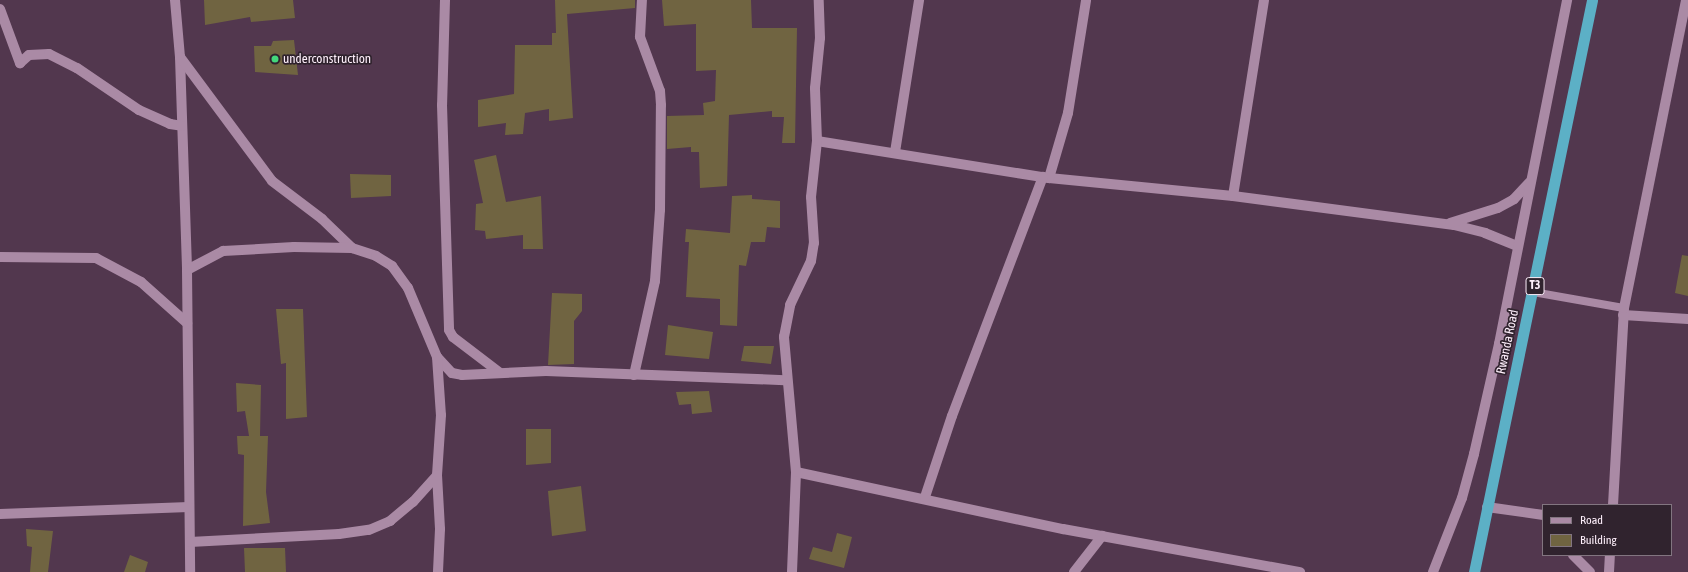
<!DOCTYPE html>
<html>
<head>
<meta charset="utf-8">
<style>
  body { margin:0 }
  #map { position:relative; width:1688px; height:572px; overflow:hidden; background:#52374e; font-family:"Asap Condensed",sans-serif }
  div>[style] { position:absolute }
  .building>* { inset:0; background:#706441 }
  .service>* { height:8px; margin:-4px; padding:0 4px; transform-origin:4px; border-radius:4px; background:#aa8aa5 }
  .minor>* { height:10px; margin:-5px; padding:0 5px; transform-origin:5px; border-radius:5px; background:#aa8aa5 }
  .tertiary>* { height:10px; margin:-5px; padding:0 5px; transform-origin:5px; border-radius:5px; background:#aa8aa5 }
  .trunk>* { height:11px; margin:-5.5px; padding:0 5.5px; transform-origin:5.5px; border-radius:5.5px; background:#5cb0c6 }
  .dots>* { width:11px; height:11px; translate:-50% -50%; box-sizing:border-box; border:2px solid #30232e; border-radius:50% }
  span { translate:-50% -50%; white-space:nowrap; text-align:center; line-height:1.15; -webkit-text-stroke:3.5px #30232e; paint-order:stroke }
  .shield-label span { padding:1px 3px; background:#30232e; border:1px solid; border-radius:3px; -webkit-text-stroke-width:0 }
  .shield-label { font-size:12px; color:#feeffb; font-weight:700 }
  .poi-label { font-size:13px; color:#feeffb }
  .left { translate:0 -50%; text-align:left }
  .street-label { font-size:13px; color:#feeffb }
  .legend { position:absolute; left:1542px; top:504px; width:130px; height:52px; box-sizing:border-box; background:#30232e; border:1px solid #827580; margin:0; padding:5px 7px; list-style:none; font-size:12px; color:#feeffb }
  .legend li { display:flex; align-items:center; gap:8px; height:20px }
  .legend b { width:20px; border:1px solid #827580 }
</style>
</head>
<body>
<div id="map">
  <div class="building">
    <i style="clip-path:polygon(204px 0,293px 0,295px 18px,251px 22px,250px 17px,205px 25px)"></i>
    <i style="clip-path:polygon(555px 0,635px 0,635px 8px,567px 14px,573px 118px,549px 121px,549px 109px,525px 113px,523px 134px,505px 135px,506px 123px,478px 127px,478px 100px,514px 94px,515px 45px,552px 45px,552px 33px,556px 33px)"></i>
    <i style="clip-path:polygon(662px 0,751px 0,752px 28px,797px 28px,795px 143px,782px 143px,784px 117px,772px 117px,772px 111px,729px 115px,727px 186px,700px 188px,699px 152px,691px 152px,691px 147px,667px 149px,667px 116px,704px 115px,703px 103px,715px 101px,716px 70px,696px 71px,696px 24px,664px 26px)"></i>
    <i style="clip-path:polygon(294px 40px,298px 75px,255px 72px,254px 46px,271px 46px,273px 41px)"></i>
    <i style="clip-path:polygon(496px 155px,506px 202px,541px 196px,543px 249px,523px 249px,523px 235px,486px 239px,485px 231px,475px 230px,476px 204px,483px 203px,474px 160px)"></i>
    <i style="clip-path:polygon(350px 174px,391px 175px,391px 196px,351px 198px)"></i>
    <i style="clip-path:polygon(752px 195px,752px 199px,780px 201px,780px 228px,767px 227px,765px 242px,751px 242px,746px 266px,739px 265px,737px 326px,720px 325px,720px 299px,686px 297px,689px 242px,685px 242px,686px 229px,730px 233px,732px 196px)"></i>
    <i style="clip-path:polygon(1682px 255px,1688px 256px,1688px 296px,1675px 293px)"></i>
    <i style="clip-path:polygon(552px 293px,582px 294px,582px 311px,574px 321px,574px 364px,548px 365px)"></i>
    <i style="clip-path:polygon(276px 309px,303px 309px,307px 417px,286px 419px,286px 363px,281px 364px)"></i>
    <i style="clip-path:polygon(668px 325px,713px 332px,709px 359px,665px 355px)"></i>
    <i style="clip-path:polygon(744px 346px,774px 346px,771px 364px,741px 361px)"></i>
    <i style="clip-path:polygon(236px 383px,261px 385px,260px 436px,268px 436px,266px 492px,270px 523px,243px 526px,244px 455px,238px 454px,237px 436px,249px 436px,245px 411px,237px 412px)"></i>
    <i style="clip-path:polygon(709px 391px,712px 412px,692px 414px,691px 404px,679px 405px,676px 392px)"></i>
    <i style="clip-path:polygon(526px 429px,551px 429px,551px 463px,526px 465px)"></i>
    <i style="clip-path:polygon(581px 486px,586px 531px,552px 536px,548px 491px)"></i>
    <i style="clip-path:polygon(26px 529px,53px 531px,48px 572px,30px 572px,32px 547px,27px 546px)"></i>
    <i style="clip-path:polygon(837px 533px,852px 537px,844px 568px,809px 559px,813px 547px,832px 552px)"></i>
    <i style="clip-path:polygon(244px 548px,285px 548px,286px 572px,245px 572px)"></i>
    <i style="clip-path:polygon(130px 555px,148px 562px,145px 572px,124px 572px)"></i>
  </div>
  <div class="service">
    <i style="left:1533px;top:292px;width:92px;rotate:10deg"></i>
  </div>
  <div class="minor">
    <i style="left:175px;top:0;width:57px;rotate:85deg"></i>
    <i style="left:180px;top:57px;width:213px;rotate:88.1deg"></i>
    <i style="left:187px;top:270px;width:302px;rotate:89.4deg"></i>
    <i style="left:445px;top:0;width:105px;rotate:91.6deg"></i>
    <i style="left:442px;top:105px;width:225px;rotate:88.2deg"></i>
    <i style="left:449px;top:330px;width:8px;rotate:60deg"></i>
    <i style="left:453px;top:337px;width:58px;rotate:37.3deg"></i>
    <i style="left:0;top:9px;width:58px;rotate:69.7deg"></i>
    <i style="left:20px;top:63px;width:12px;rotate:-42deg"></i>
    <i style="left:29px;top:55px;width:20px;rotate:-3deg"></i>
    <i style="left:49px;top:54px;width:31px;rotate:27deg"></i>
    <i style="left:77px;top:68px;width:75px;rotate:34.1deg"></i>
    <i style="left:139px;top:110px;width:34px;rotate:24deg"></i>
    <i style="left:170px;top:124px;width:12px;rotate:9deg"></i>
    <i style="left:180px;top:57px;width:154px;rotate:53.4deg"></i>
    <i style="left:272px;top:181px;width:63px;rotate:37.2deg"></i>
    <i style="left:322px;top:219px;width:42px;rotate:44deg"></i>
    <i style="left:352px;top:248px;width:25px;rotate:18deg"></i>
    <i style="left:376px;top:256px;width:19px;rotate:32deg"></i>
    <i style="left:392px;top:266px;width:27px;rotate:54deg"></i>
    <i style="left:408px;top:288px;width:75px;rotate:67.2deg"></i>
    <i style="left:437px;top:357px;width:22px;rotate:47deg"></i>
    <i style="left:452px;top:373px;width:10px;rotate:11deg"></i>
    <i style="left:462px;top:375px;width:84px;rotate:-2.7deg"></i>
    <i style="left:546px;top:371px;width:239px;rotate:2.2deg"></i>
    <i style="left:817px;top:141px;width:235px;rotate:9.1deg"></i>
    <i style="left:1049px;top:178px;width:185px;rotate:5.6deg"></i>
    <i style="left:1233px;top:196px;width:223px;rotate:7.5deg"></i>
    <i style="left:1454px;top:225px;width:32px;rotate:14deg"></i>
    <i style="left:1485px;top:233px;width:35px;rotate:22deg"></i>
    <i style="left:895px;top:152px;width:154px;rotate:-81deg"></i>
    <i style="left:1049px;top:178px;width:68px;rotate:-73.7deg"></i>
    <i style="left:1068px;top:113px;width:114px;rotate:-80.9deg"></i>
    <i style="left:1233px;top:196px;width:198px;rotate:-81deg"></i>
    <i style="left:1450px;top:223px;width:50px;rotate:-17.4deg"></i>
    <i style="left:1498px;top:208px;width:18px;rotate:-29deg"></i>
    <i style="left:1514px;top:199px;width:23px;rotate:-47deg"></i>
    <i style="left:0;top:257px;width:96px;rotate:0.6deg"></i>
    <i style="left:96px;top:258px;width:51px;rotate:28.1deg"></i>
    <i style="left:141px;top:282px;width:62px;rotate:41.7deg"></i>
    <i style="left:187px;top:270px;width:41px;rotate:-27.8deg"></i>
    <i style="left:223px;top:251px;width:71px;rotate:-3.2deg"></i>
    <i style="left:294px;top:247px;width:58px;rotate:1deg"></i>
    <i style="left:1623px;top:315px;width:65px;rotate:3.5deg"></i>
    <i style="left:437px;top:357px;width:58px;rotate:86.1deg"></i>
    <i style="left:441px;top:415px;width:60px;rotate:93.8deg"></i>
    <i style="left:437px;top:475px;width:54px;rotate:86.8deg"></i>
    <i style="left:440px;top:529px;width:43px;rotate:92.7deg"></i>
    <i style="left:634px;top:375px;width:96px;rotate:-77.4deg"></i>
    <i style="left:655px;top:281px;width:71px;rotate:-86deg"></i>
    <i style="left:660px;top:210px;width:105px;rotate:-89.5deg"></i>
    <i style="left:661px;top:105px;width:14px;rotate:-94deg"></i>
    <i style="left:660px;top:91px;width:58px;rotate:-110.3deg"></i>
    <i style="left:640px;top:37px;width:37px;rotate:-87deg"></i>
    <i style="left:796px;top:472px;width:273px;rotate:12.1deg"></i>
    <i style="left:1063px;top:529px;width:241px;rotate:10.3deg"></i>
    <i style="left:925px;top:497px;width:85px;rotate:-71.6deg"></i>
    <i style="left:952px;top:416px;width:256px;rotate:-69.2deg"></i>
    <i style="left:1487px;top:507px;width:57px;rotate:8.1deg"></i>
    <i style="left:0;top:514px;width:189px;rotate:-2.1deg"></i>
    <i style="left:190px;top:542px;width:149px;rotate:-3.1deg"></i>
    <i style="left:339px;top:534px;width:30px;rotate:-8deg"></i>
    <i style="left:369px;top:530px;width:23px;rotate:-23deg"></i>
    <i style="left:390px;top:521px;width:30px;rotate:-40deg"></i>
    <i style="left:413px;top:502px;width:36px;rotate:-48deg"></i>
    <i style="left:1573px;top:555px;width:24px;rotate:45deg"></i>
    <i style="left:792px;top:572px;width:100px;rotate:-87.7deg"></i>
    <i style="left:796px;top:472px;width:136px;rotate:-95.1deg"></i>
    <i style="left:784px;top:337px;width:33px;rotate:-79deg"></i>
    <i style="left:790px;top:305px;width:49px;rotate:-64.5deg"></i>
    <i style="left:811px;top:261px;width:18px;rotate:-81deg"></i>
    <i style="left:814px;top:243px;width:46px;rotate:-93.7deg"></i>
    <i style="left:811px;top:197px;width:56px;rotate:-83.9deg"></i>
    <i style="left:817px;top:141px;width:53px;rotate:-92.2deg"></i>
    <i style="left:815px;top:88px;width:50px;rotate:-84.3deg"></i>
    <i style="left:820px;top:38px;width:38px;rotate:-92deg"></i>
    <i style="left:1074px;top:572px;width:46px;rotate:-52.1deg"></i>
    <i style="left:1433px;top:572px;width:79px;rotate:-68.6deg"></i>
    <i style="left:1462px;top:498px;width:46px;rotate:-74.7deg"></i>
    <i style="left:1474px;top:454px;width:113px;rotate:-77.2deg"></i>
    <i style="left:1499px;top:344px;width:351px;rotate:-78.8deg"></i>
  </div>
  <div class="tertiary">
    <i style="left:1613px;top:505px;width:197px;rotate:-86.8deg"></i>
    <i style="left:1624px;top:308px;width:314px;rotate:-78.6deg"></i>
    <i style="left:1609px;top:572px;width:17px;rotate:-87deg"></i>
  </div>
  <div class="trunk">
    <i style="left:1474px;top:572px;width:584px;rotate:-78.34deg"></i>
  </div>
  <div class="dots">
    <i style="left:275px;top:59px;background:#43d77b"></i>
  </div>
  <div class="shield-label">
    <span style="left:1535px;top:286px">T3</span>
  </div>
  <div class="poi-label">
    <span class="left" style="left:283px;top:59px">underconstruction</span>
  </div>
  <div class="street-label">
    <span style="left:1508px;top:342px;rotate:-78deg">Rwanda Road</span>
  </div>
  <ul class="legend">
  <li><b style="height:5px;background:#aa8aa5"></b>Road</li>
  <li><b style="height:11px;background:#706441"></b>Building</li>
  </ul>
</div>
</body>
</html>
